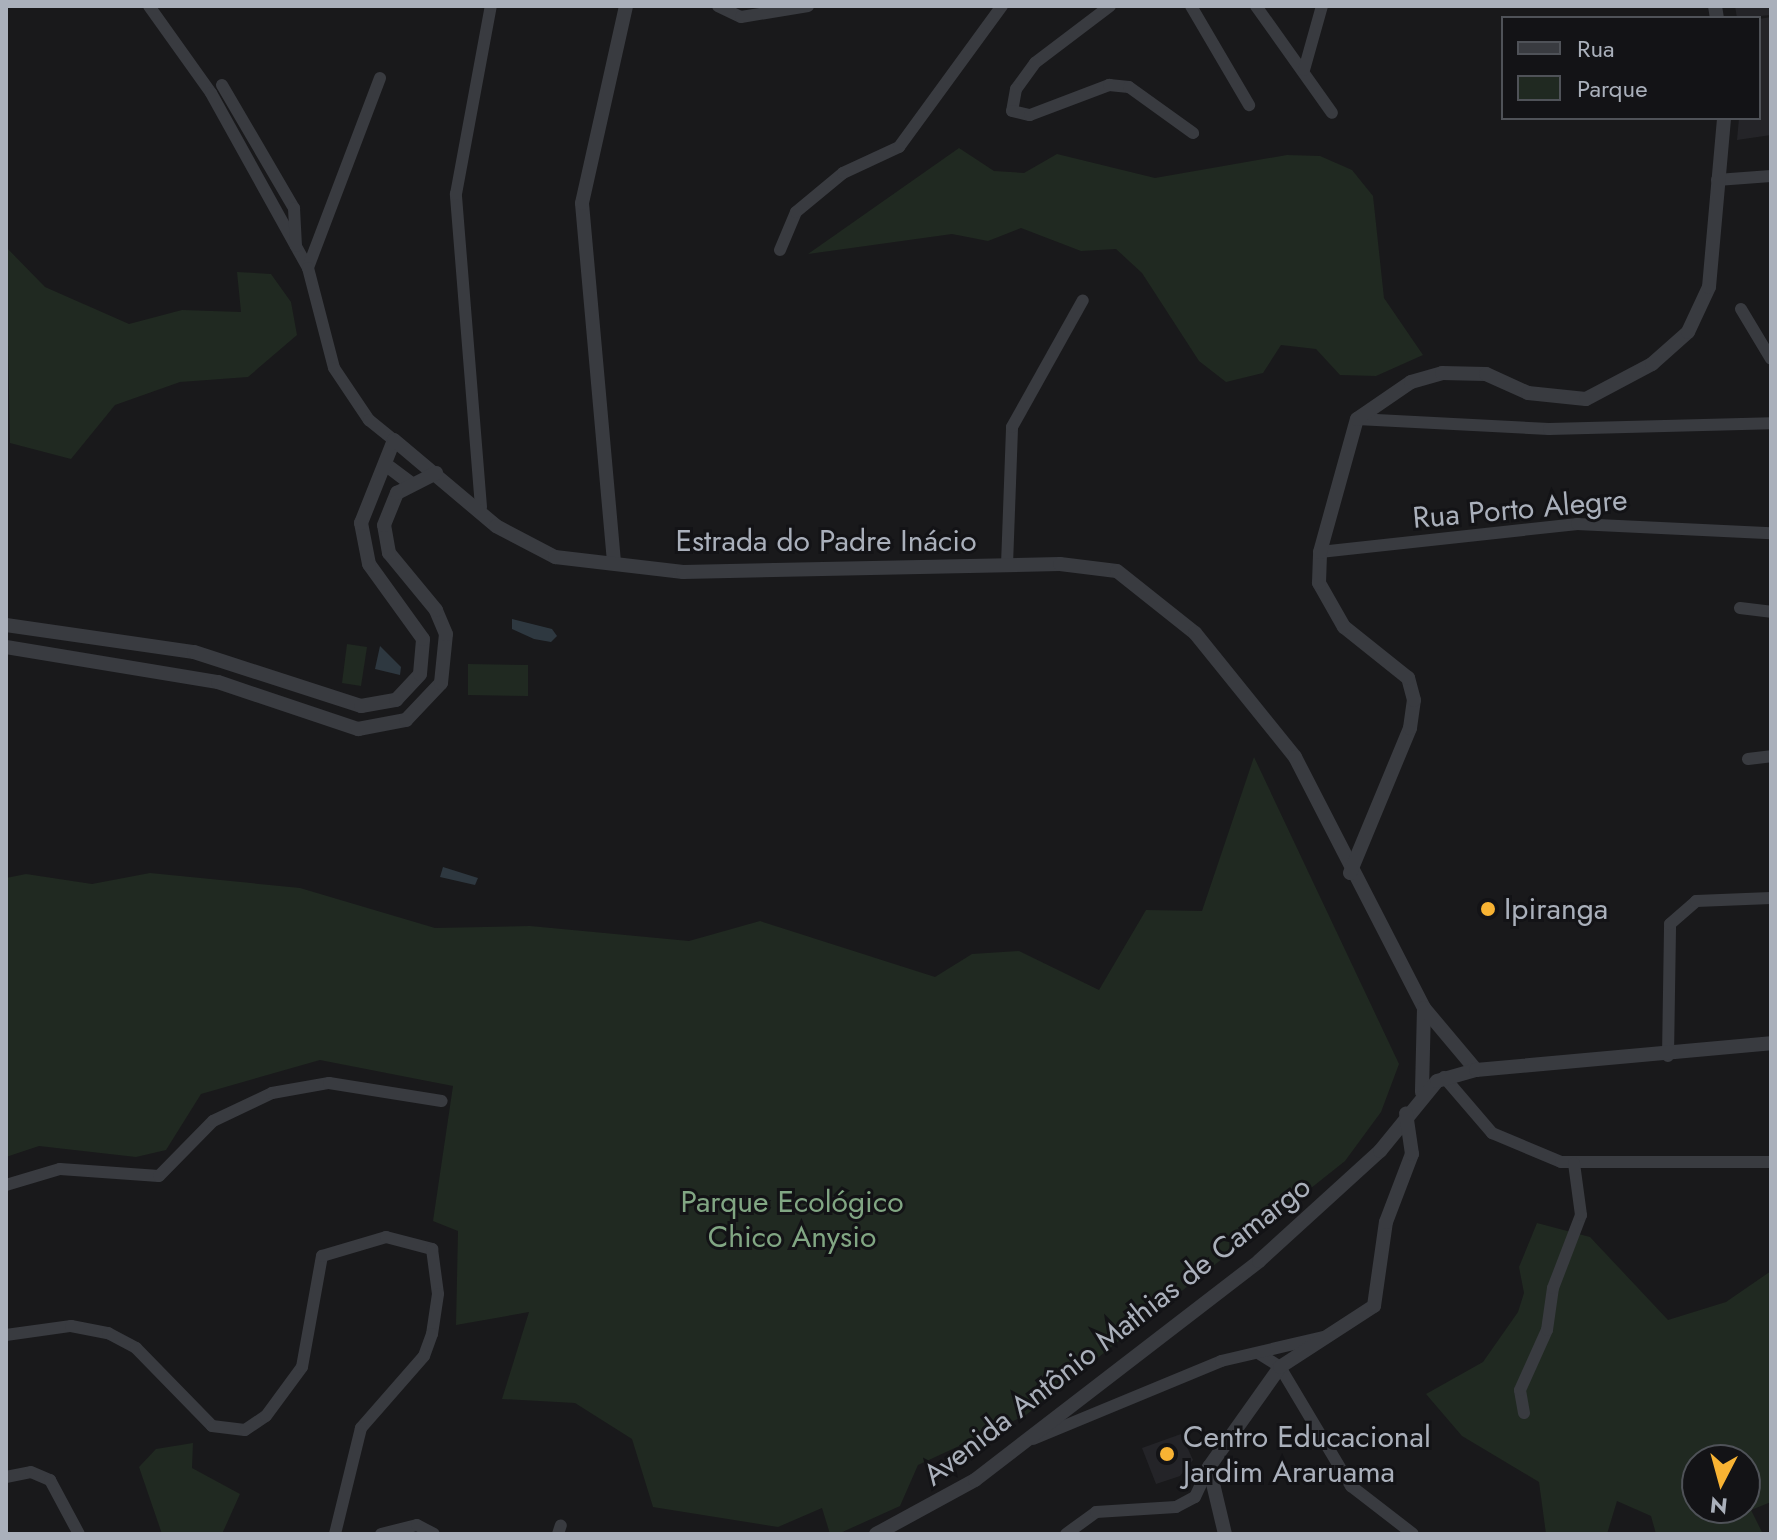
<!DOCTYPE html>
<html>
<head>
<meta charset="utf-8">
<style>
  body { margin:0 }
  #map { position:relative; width:1777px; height:1540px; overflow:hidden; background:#19191b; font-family:Jost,sans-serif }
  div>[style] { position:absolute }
  .built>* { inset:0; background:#242428 }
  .green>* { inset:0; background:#202921 }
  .water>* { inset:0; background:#2e3840 }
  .minor>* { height:12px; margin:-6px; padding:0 6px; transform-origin:6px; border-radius:6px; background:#393b40 }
  .tertiary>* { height:14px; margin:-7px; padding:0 7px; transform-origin:7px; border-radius:7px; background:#393b40 }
  .dots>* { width:22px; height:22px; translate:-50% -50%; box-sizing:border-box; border:4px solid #131316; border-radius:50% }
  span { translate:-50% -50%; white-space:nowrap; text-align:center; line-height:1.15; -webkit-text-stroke:6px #131316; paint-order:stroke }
  .street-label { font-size:30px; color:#aab0bb }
  .poi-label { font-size:30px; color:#aab0bb }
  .left { translate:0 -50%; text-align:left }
  .park-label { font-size:30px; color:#81a683 }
  .frame { position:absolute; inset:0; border:8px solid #aab0bb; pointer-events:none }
  .legend { position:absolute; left:1501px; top:16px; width:260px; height:104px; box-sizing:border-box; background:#131316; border:2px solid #4f5258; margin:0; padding:10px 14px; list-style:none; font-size:24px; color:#aab0bb }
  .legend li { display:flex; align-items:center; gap:16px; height:40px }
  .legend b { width:40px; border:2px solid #4f5258 }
  .north { position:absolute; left:1681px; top:1444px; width:80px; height:80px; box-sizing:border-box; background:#131316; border:2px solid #4f5258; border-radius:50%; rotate:186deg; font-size:22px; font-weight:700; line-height:32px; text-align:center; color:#aab0bb }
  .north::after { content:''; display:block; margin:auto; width:28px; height:36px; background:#f8b333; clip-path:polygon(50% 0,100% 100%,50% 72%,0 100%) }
</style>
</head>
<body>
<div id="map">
  <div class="built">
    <i style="clip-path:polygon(1735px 6px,1771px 6px,1771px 15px,1737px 18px)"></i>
    <i style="clip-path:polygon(1771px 17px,1771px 135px,1737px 140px,1739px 118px,1759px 118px,1759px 19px)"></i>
    <i style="clip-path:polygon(1181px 1434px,1193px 1460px,1180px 1476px,1156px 1484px,1142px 1448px)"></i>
  </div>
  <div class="green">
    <i style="clip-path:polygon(959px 148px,994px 171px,1024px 173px,1057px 154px,1155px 178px,1287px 155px,1320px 156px,1352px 170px,1373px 196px,1384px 298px,1423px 355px,1376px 376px,1340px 375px,1316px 349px,1281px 345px,1263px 373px,1226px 382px,1199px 361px,1142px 273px,1116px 249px,1081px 251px,1021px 228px,988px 241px,952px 234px,808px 254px)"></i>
    <i style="clip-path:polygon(6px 247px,45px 287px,129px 324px,182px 310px,241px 312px,237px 272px,271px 274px,291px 302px,297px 335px,248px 377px,180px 382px,115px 405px,71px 459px,10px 443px)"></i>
    <i style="clip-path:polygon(347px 644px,367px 647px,361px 686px,342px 683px)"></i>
    <i style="clip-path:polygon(468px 664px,528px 665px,528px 696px,468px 695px)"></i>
    <i style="clip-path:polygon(1254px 757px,1399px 1064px,1381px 1112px,1345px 1161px,1026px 1415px,918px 1465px,900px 1506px,838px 1534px,830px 1534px,822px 1508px,778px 1527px,653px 1507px,632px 1439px,575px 1403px,502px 1399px,529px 1312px,456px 1325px,458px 1231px,433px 1221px,453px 1086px,320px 1060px,201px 1094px,166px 1150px,136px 1157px,39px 1146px,6px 1157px,6px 878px,26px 874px,92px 884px,150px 873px,300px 888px,435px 928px,530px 926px,689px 941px,760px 921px,935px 977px,972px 954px,1019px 951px,1099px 990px,1146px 910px,1202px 911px)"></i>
    <i style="clip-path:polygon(evenodd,1537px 1223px,1590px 1237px,1668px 1320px,1726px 1302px,1771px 1271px,1771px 1502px,1751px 1510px,1763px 1534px,1656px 1534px,1651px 1516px,1617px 1501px,1607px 1534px,1546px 1534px,1539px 1482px,1462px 1436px,1426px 1394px,1483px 1362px,1518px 1312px,1524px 1293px,1519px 1267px,1537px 1223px,1697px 1460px,1745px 1460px,1745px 1508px,1697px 1508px,1697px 1460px)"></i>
    <i style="clip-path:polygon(193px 1443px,192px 1468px,240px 1494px,222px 1534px,162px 1534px,139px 1467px,156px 1449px)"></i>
  </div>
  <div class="water">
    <i style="clip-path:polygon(512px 619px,552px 629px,557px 636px,551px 642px,534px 639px,512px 629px)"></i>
    <i style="clip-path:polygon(380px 646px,401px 667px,400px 675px,375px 669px)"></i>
    <i style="clip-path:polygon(443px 867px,478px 878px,475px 885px,440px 877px)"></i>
  </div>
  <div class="minor">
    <i style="left:149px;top:6px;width:107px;rotate:54.5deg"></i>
    <i style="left:211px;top:93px;width:200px;rotate:61deg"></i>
    <i style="left:718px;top:6px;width:25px;rotate:26deg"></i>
    <i style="left:741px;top:17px;width:68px;rotate:-9.3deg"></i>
    <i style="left:1110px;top:6px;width:94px;rotate:142.8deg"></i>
    <i style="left:1035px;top:63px;width:32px;rotate:126deg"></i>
    <i style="left:1016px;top:89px;width:22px;rotate:100deg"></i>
    <i style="left:1012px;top:111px;width:18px;rotate:13deg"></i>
    <i style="left:1030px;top:115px;width:85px;rotate:-20.8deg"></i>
    <i style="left:1109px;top:85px;width:20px;rotate:6deg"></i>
    <i style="left:1129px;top:87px;width:79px;rotate:35.7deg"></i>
    <i style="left:1191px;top:6px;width:115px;rotate:59.6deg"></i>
    <i style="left:1256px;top:6px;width:131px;rotate:54.6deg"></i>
    <i style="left:1304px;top:70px;width:66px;rotate:-74.3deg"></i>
    <i style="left:380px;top:78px;width:203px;rotate:110.8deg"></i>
    <i style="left:308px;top:268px;width:103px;rotate:75.4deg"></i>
    <i style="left:334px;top:368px;width:63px;rotate:56.1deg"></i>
    <i style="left:369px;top:420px;width:32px;rotate:39deg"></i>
    <i style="left:222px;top:85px;width:143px;rotate:59.7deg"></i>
    <i style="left:294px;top:208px;width:38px;rotate:87deg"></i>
    <i style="left:1717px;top:180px;width:54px;rotate:-4.2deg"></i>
    <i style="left:780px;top:250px;width:41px;rotate:-67.2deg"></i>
    <i style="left:796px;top:212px;width:61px;rotate:-39.7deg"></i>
    <i style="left:843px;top:173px;width:62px;rotate:-24.9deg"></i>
    <i style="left:899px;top:147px;width:175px;rotate:-53.9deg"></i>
    <i style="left:1741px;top:309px;width:58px;rotate:59deg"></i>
    <i style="left:1357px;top:419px;width:192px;rotate:3deg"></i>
    <i style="left:1549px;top:429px;width:222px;rotate:-1.5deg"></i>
    <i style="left:481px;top:507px;width:314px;rotate:-94.6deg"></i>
    <i style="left:456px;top:194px;width:191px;rotate:-79.5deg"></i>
    <i style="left:1320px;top:552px;width:259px;rotate:-6.2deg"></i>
    <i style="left:1577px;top:524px;width:194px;rotate:2.7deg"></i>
    <i style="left:1007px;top:565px;width:138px;rotate:-87.9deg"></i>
    <i style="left:1012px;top:427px;width:145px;rotate:-60.8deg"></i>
    <i style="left:1740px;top:608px;width:31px;rotate:7deg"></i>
    <i style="left:1748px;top:759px;width:23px;rotate:-7deg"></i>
    <i style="left:1668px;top:1056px;width:132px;rotate:-89.1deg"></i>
    <i style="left:1670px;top:924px;width:35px;rotate:-41deg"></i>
    <i style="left:1696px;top:901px;width:75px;rotate:-2.3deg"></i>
    <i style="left:1444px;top:1077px;width:74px;rotate:49.4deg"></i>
    <i style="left:1492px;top:1133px;width:75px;rotate:22.8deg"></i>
    <i style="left:1561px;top:1162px;width:210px"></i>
    <i style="left:6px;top:1185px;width:56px;rotate:-16.5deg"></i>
    <i style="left:60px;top:1169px;width:99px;rotate:4deg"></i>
    <i style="left:159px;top:1176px;width:77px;rotate:-45.5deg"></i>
    <i style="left:213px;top:1121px;width:65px;rotate:-25.4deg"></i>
    <i style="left:272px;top:1093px;width:58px;rotate:-10deg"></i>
    <i style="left:329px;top:1083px;width:114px;rotate:9.1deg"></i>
    <i style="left:6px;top:1335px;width:66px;rotate:-7.9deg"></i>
    <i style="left:71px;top:1326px;width:38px;rotate:11deg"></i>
    <i style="left:108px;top:1333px;width:32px;rotate:28deg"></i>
    <i style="left:136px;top:1348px;width:109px;rotate:45.7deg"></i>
    <i style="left:212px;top:1426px;width:33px;rotate:7deg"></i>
    <i style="left:245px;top:1430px;width:25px;rotate:-34deg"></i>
    <i style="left:266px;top:1416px;width:61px;rotate:-53.7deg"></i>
    <i style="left:302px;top:1367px;width:113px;rotate:-79.8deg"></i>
    <i style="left:322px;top:1256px;width:67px;rotate:-16.5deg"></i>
    <i style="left:386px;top:1237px;width:48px;rotate:14.6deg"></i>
    <i style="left:432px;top:1249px;width:45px;rotate:82.4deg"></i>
    <i style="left:438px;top:1294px;width:40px;rotate:98.5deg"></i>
    <i style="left:432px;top:1334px;width:23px;rotate:110deg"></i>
    <i style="left:424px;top:1356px;width:96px;rotate:131.2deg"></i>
    <i style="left:361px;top:1428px;width:109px;rotate:103.8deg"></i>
    <i style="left:1258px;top:1353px;width:26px;rotate:32deg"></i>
    <i style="left:1280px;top:1367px;width:139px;rotate:59.2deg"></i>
    <i style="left:1351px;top:1486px;width:78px;rotate:37.7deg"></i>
    <i style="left:1524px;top:1413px;width:23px;rotate:-100deg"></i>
    <i style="left:1520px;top:1390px;width:66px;rotate:-65.8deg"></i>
    <i style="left:1547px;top:1330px;width:42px;rotate:-81.9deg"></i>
    <i style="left:1553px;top:1288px;width:78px;rotate:-69deg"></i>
    <i style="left:1581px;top:1215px;width:52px;rotate:-97.7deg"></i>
    <i style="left:1033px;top:1439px;width:204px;rotate:-22.5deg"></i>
    <i style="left:1221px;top:1361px;width:105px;rotate:-13.2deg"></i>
    <i style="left:6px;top:1477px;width:25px;rotate:-11deg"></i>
    <i style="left:31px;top:1472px;width:21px;rotate:23deg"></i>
    <i style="left:50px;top:1480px;width:61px;rotate:61.8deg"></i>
    <i style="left:381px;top:1534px;width:37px;rotate:-14deg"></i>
    <i style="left:417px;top:1525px;width:19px;rotate:28deg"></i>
    <i style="left:558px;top:1534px;width:9px;rotate:-72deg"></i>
    <i style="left:1066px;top:1534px;width:37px;rotate:-36deg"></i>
    <i style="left:1096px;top:1512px;width:80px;rotate:-3.6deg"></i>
    <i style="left:1176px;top:1507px;width:21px;rotate:-28deg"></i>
    <i style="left:1195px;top:1497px;width:33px;rotate:-65deg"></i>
  </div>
  <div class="tertiary">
    <i style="left:1715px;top:6px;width:12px;rotate:81deg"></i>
    <i style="left:385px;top:464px;width:31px;rotate:37deg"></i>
    <i style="left:614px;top:562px;width:360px;rotate:-95.1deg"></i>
    <i style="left:582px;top:203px;width:202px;rotate:-77.4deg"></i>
    <i style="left:6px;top:625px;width:190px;rotate:8.2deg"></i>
    <i style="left:194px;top:652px;width:176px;rotate:17.9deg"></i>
    <i style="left:361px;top:706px;width:36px;rotate:-10deg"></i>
    <i style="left:396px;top:700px;width:35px;rotate:-47deg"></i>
    <i style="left:420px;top:674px;width:35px;rotate:-85deg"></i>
    <i style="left:423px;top:639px;width:92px;rotate:-125.8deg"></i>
    <i style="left:369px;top:564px;width:42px;rotate:-101deg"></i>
    <i style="left:361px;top:523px;width:89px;rotate:-68.3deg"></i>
    <i style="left:394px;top:440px;width:133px;rotate:40.1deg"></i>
    <i style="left:496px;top:526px;width:67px;rotate:27.7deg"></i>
    <i style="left:555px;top:557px;width:129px;rotate:6.7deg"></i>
    <i style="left:683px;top:572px;width:377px;rotate:-1.2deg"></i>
    <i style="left:1060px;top:564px;width:57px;rotate:7deg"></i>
    <i style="left:1117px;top:571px;width:100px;rotate:38.5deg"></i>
    <i style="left:1195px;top:633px;width:159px;rotate:51.1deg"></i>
    <i style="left:1295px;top:757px;width:282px;rotate:62.8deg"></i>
    <i style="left:1424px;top:1008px;width:84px;rotate:91.4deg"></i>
    <i style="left:6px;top:647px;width:215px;rotate:9.4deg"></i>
    <i style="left:218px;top:682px;width:148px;rotate:18.6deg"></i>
    <i style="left:358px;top:729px;width:49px;rotate:-10.6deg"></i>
    <i style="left:406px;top:720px;width:51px;rotate:-46.6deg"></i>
    <i style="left:441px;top:683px;width:49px;rotate:-84.2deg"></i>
    <i style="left:446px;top:634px;width:26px;rotate:-113deg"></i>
    <i style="left:436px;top:610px;width:74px;rotate:-129.5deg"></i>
    <i style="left:389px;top:553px;width:28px;rotate:-100deg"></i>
    <i style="left:384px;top:525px;width:35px;rotate:-68deg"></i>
    <i style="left:397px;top:493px;width:44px;rotate:-27.1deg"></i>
    <i style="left:1350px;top:873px;width:157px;rotate:-67.5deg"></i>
    <i style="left:1410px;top:728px;width:28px;rotate:-82deg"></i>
    <i style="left:1414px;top:700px;width:23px;rotate:-105deg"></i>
    <i style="left:1408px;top:678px;width:82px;rotate:-141.4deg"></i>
    <i style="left:1344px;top:627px;width:51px;rotate:-119.6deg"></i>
    <i style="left:1319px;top:583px;width:31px;rotate:-88deg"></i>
    <i style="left:1320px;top:552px;width:138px;rotate:-74.5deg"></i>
    <i style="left:1357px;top:419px;width:65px;rotate:-34.4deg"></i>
    <i style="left:1411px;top:382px;width:32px;rotate:-16deg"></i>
    <i style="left:1442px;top:373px;width:44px;rotate:1.3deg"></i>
    <i style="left:1486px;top:374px;width:46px;rotate:24.3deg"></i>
    <i style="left:1528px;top:393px;width:58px;rotate:5.9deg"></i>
    <i style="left:1586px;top:399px;width:75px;rotate:-27.9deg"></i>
    <i style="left:1652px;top:364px;width:48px;rotate:-41.6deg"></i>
    <i style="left:1688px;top:332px;width:50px;rotate:-65deg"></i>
    <i style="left:1709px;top:287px;width:170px;rotate:-84.9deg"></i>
    <i style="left:1424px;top:1008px;width:81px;rotate:50deg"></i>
    <i style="left:876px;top:1534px;width:113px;rotate:-28.6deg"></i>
    <i style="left:975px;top:1480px;width:359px;rotate:-37.6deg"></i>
    <i style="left:1259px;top:1261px;width:164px;rotate:-42.3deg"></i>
    <i style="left:1380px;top:1151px;width:90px;rotate:-50.8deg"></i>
    <i style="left:1437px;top:1081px;width:41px;rotate:-15.8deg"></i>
    <i style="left:1476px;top:1070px;width:296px;rotate:-5.2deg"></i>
    <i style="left:1225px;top:1534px;width:69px;rotate:-103.4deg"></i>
    <i style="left:1209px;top:1467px;width:123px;rotate:-54.6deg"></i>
    <i style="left:1280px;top:1367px;width:112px;rotate:-33deg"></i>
    <i style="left:1374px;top:1306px;width:85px;rotate:-81.9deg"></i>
    <i style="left:1386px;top:1222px;width:73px;rotate:-69.1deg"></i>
    <i style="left:1412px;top:1154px;width:41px;rotate:-98.3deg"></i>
  </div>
  <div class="dots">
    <i style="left:1488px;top:909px;background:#f8b333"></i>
    <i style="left:1167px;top:1454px;background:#f8b333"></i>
  </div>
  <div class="street-label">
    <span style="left:1520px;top:509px;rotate:-5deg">Rua Porto Alegre</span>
    <span style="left:826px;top:541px">Estrada do Padre Inácio</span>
    <span style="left:1117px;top:1331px;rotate:-38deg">Avenida Antônio Mathias de Camargo</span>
  </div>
  <div class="poi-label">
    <span class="left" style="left:1504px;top:909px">Ipiranga</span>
    <span class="left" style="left:1183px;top:1454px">Centro Educacional<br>Jardim Araruama</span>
  </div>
  <div class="park-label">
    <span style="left:792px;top:1219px">Parque Ecológico<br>Chico Anysio</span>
  </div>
  <div class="frame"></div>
  <ul class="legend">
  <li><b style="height:10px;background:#393b40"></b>Rua</li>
  <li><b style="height:22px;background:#202921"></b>Parque</li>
  </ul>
  <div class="north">N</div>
</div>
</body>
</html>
